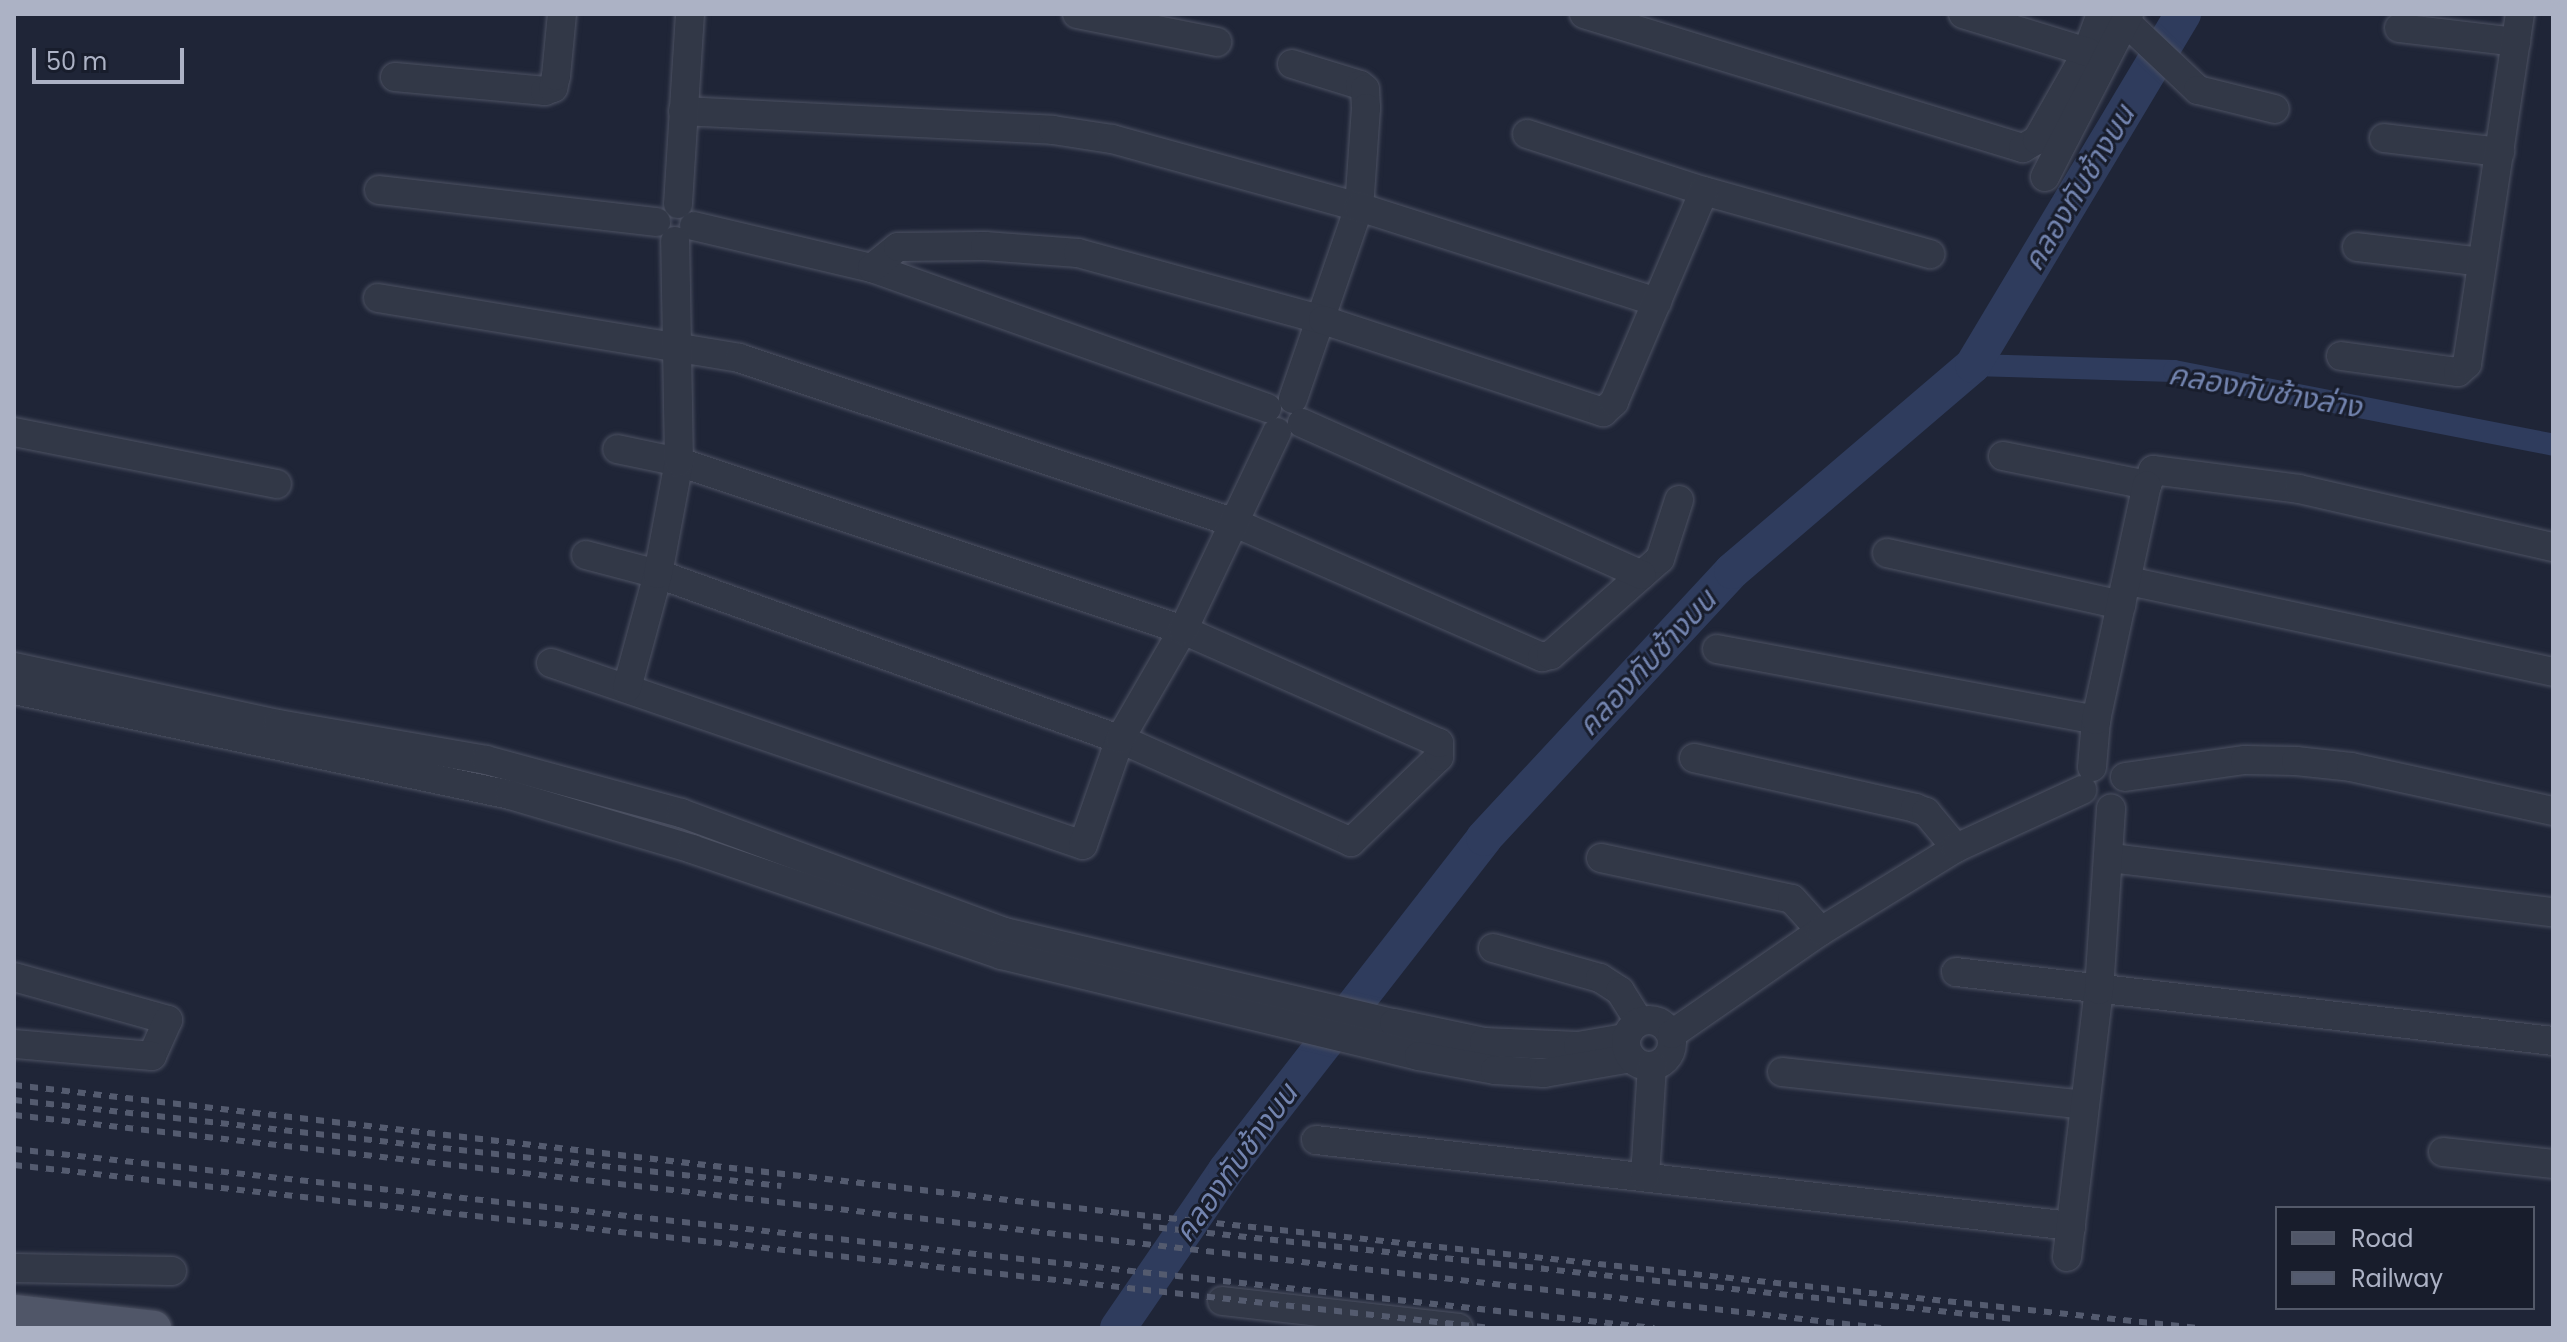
<!DOCTYPE html>
<html>
<head>
<meta charset="utf-8">
<style>
  body { margin:0 }
  #map { position:relative; width:2567px; height:1342px; overflow:hidden; background:#1f2537; font-family:Poppins,"Noto Sans Thai",sans-serif }
  div>[style] { position:absolute }
  .canal>* { height:22px; margin:-11px; padding:0 11px; transform-origin:11px; border-radius:11px; background:#2f3c5d }
  .river>* { height:36px; margin:-18px; padding:0 18px; transform-origin:18px; border-radius:18px; background:#2f3c5d }
  .roads { filter:drop-shadow(0 0 2px #4d5263) drop-shadow(0 0 2px #4d5263) }
  .minor>* { height:28px; margin:-14px; padding:0 14px; transform-origin:14px; border-radius:14px; background:#323847 }
  .minor>.ring { margin:-14px; padding:0; box-sizing:content-box; background:none; border:28px solid #323847; border-radius:50% }
  .major>* { height:34px; margin:-17px; padding:0 17px; transform-origin:17px; border-radius:17px; background:#505668 }
  .rail>* { height:6px; margin-top:-3px; transform-origin:0; background:repeating-linear-gradient(90deg,#545b6f 0 8px,transparent 0 16px) }
  span { translate:-50% -50%; white-space:nowrap; text-align:center; line-height:1.15; -webkit-text-stroke:6px #181d2c; paint-order:stroke }
  .water-label { font-size:30px; color:#7384af; font-style:italic }
  .frame { position:absolute; inset:0; border:16px solid #acb2c5; pointer-events:none }
  .legend { position:absolute; left:2275px; top:1206px; width:260px; height:104px; box-sizing:border-box; background:#181d2c; border:2px solid #535969; margin:0; padding:10px 14px; list-style:none; font-size:24px; color:#acb2c5 }
  .legend li { display:flex; align-items:center; gap:16px; height:40px }
  .legend b { width:40px; border:2px solid #535969 }
  .scale { position:absolute; left:32px; top:48px; width:152px; height:36px; box-sizing:border-box; border:4px solid #acb2c5; border-top:0; padding-left:10px; font-size:24px; line-height:28px; white-space:nowrap; color:#acb2c5; -webkit-text-stroke:6px #181d2c; paint-order:stroke }
</style>
</head>
<body>
<div id="map">
  <div class="canal">
    <i style="left:1973px;top:365px;width:201px;rotate:1.7deg"></i>
    <i style="left:2174px;top:371px;width:386px;rotate:11deg"></i>
  </div>
  <div class="river">
    <i style="left:1118px;top:1328px;width:191px;rotate:-55.6deg"></i>
    <i style="left:1226px;top:1170px;width:420px;rotate:-52.1deg"></i>
    <i style="left:1484px;top:838px;width:364px;rotate:-47.1deg"></i>
    <i style="left:1732px;top:571px;width:317px;rotate:-40.5deg"></i>
    <i style="left:1973px;top:365px;width:409px;rotate:-59.1deg"></i>
  </div>
  <div class="roads">
    <div class="minor">
      <i style="left:1077px;top:14px;width:143px;rotate:11.3deg"></i>
      <i style="left:1584px;top:14px;width:459px;rotate:17deg"></i>
      <i style="left:2023px;top:148px;width:16px;rotate:-30deg"></i>
      <i style="left:2037px;top:140px;width:101px;rotate:-60.4deg"></i>
      <i style="left:2087px;top:52px;width:40px;rotate:-69.8deg"></i>
      <i style="left:1963px;top:14px;width:130px;rotate:17deg"></i>
      <i style="left:2126px;top:22px;width:99px;rotate:43.4deg"></i>
      <i style="left:2198px;top:90px;width:79px;rotate:13.9deg"></i>
      <i style="left:2399px;top:28px;width:118px;rotate:6.8deg"></i>
      <i style="left:1292px;top:64px;width:71px;rotate:17.2deg"></i>
      <i style="left:1360px;top:85px;width:6px;rotate:39deg"></i>
      <i style="left:1365px;top:89px;width:19px;rotate:87deg"></i>
      <i style="left:1366px;top:108px;width:99px;rotate:94deg"></i>
      <i style="left:1359px;top:207px;width:203px;rotate:109deg"></i>
      <i style="left:395px;top:77px;width:151px;rotate:5.3deg"></i>
      <i style="left:545px;top:91px;width:9px;rotate:-21deg"></i>
      <i style="left:553px;top:88px;width:12px;rotate:-76deg"></i>
      <i style="left:556px;top:76px;width:62px;rotate:-84.5deg"></i>
      <i style="left:683px;top:111px;width:370px;rotate:2.9deg"></i>
      <i style="left:1053px;top:130px;width:60px;rotate:8.7deg"></i>
      <i style="left:1112px;top:139px;width:256px;rotate:15.4deg"></i>
      <i style="left:1359px;top:207px;width:313px;rotate:17.7deg"></i>
      <i style="left:1527px;top:134px;width:186px;rotate:17.9deg"></i>
      <i style="left:1704px;top:191px;width:235px;rotate:15.6deg"></i>
      <i style="left:2384px;top:138px;width:117px;rotate:6.9deg"></i>
      <i style="left:2045px;top:177px;width:183px;rotate:-62.7deg"></i>
      <i style="left:379px;top:190px;width:279px;rotate:6.6deg"></i>
      <i style="left:678px;top:204px;width:190px;rotate:-86.4deg"></i>
      <i style="left:694px;top:226px;width:183px;rotate:13.3deg"></i>
      <i style="left:872px;top:268px;width:419px;rotate:19.5deg"></i>
      <i style="left:2357px;top:247px;width:126px;rotate:6.8deg"></i>
      <i style="left:872px;top:268px;width:33px;rotate:-39deg"></i>
      <i style="left:898px;top:247px;width:87px;rotate:-0.7deg"></i>
      <i style="left:985px;top:246px;width:93px;rotate:4.3deg"></i>
      <i style="left:1078px;top:253px;width:254px;rotate:15.3deg"></i>
      <i style="left:1323px;top:320px;width:295px;rotate:18.2deg"></i>
      <i style="left:1603px;top:412px;width:15px;rotate:-42deg"></i>
      <i style="left:1614px;top:402px;width:229px;rotate:-66.9deg"></i>
      <i style="left:378px;top:298px;width:366px;rotate:9.4deg"></i>
      <i style="left:739px;top:358px;width:523px;rotate:18.4deg"></i>
      <i style="left:1235px;top:523px;width:335px;rotate:23.6deg"></i>
      <i style="left:1542px;top:657px;width:9px;rotate:-13deg"></i>
      <i style="left:1551px;top:655px;width:145px;rotate:-41.4deg"></i>
      <i style="left:1660px;top:559px;width:62px;rotate:-72.1deg"></i>
      <i style="left:2341px;top:356px;width:118px;rotate:7.8deg"></i>
      <i style="left:2458px;top:372px;width:12px;rotate:-42deg"></i>
      <i style="left:2467px;top:364px;width:354px;rotate:-81.4deg"></i>
      <i style="left:1302px;top:423px;width:372px;rotate:24.1deg"></i>
      <i style="left:14px;top:432px;width:268px;rotate:11.2deg"></i>
      <i style="left:2003px;top:456px;width:147px;rotate:11.4deg"></i>
      <i style="left:2147px;top:485px;width:16px;rotate:-68deg"></i>
      <i style="left:2153px;top:470px;width:147px;rotate:7.4deg"></i>
      <i style="left:2299px;top:489px;width:261px;rotate:12.9deg"></i>
      <i style="left:1887px;top:553px;width:240px;rotate:12.5deg"></i>
      <i style="left:586px;top:555px;width:74px;rotate:14.8deg"></i>
      <i style="left:658px;top:574px;width:491px;rotate:19.7deg"></i>
      <i style="left:1120px;top:739px;width:253px;rotate:24deg"></i>
      <i style="left:1351px;top:842px;width:122px;rotate:-44deg"></i>
      <i style="left:1439px;top:757px;width:14px;rotate:-90deg"></i>
      <i style="left:1439px;top:743px;width:280px;rotate:-156.2deg"></i>
      <i style="left:1183px;top:630px;width:531px;rotate:-161.57deg"></i>
      <i style="left:679px;top:462px;width:63px;rotate:-168.2deg"></i>
      <i style="left:2129px;top:581px;width:434px;rotate:12.1deg"></i>
      <i style="left:1717px;top:649px;width:386px;rotate:10.6deg"></i>
      <i style="left:551px;top:663px;width:562px;rotate:18.89deg"></i>
      <i style="left:1083px;top:845px;width:112px;rotate:-70.8deg"></i>
      <i style="left:1120px;top:739px;width:126px;rotate:-60deg"></i>
      <i style="left:1183px;top:630px;width:219px;rotate:-64.6deg"></i>
      <i style="left:14px;top:667px;width:270px;rotate:12.2deg"></i>
      <i style="left:278px;top:724px;width:211px;rotate:9.8deg"></i>
      <i style="left:486px;top:760px;width:202px;rotate:15.2deg"></i>
      <i style="left:681px;top:813px;width:345px;rotate:20.2deg"></i>
      <i style="left:1005px;top:932px;width:400px;rotate:13.2deg"></i>
      <i style="left:1394px;top:1023px;width:92px;rotate:11.9deg"></i>
      <i style="left:1484px;top:1042px;width:94px;rotate:2.4deg"></i>
      <i style="left:1578px;top:1046px;width:49px;rotate:-9.5deg"></i>
      <i style="left:627px;top:688px;width:118px;rotate:-74.8deg"></i>
      <i style="left:658px;top:574px;width:114px;rotate:-79.4deg"></i>
      <i style="left:679px;top:462px;width:221px;rotate:-91deg"></i>
      <i style="left:14px;top:690px;width:507px;rotate:11.95deg"></i>
      <i style="left:510px;top:795px;width:190px;rotate:16.5deg"></i>
      <i style="left:692px;top:849px;width:327px;rotate:18.9deg"></i>
      <i style="left:1001px;top:955px;width:430px;rotate:13.6deg"></i>
      <i style="left:1419px;top:1056px;width:77px;rotate:10.4deg"></i>
      <i style="left:1495px;top:1070px;width:49px;rotate:3.5deg"></i>
      <i style="left:1544px;top:1073px;width:89px;rotate:-9.7deg"></i>
      <i style="left:1694px;top:758px;width:227px;rotate:12.7deg"></i>
      <i style="left:1915px;top:808px;width:12px;rotate:20deg"></i>
      <i style="left:1926px;top:812px;width:47px;rotate:50.2deg"></i>
      <i style="left:2092px;top:767px;width:47px;rotate:-85.1deg"></i>
      <i style="left:2096px;top:720px;width:240px;rotate:-77.8deg"></i>
      <i style="left:2125px;top:777px;width:121px;rotate:-8.1deg"></i>
      <i style="left:2245px;top:760px;width:51px;rotate:1.1deg"></i>
      <i style="left:2296px;top:761px;width:55px;rotate:6.2deg"></i>
      <i style="left:2351px;top:767px;width:207px;rotate:12.3deg"></i>
      <i style="left:1601px;top:858px;width:195px;rotate:12.1deg"></i>
      <i style="left:1792px;top:899px;width:43px;rotate:47.8deg"></i>
      <i style="left:2111px;top:858px;width:445px;rotate:7deg"></i>
      <i style="left:1493px;top:948px;width:111px;rotate:15.7deg"></i>
      <i style="left:1600px;top:978px;width:24px;rotate:33deg"></i>
      <i style="left:1620px;top:991px;width:36px;rotate:58deg"></i>
      <i style="left:1956px;top:972px;width:601px;rotate:6.59deg"></i>
      <i style="left:14px;top:977px;width:160px;rotate:15.6deg"></i>
      <i style="left:168px;top:1020px;width:39px;rotate:114deg"></i>
      <i style="left:152px;top:1056px;width:139px;rotate:-175deg"></i>
      <i class="ring" style="left:1626px;top:1020px;width:18px;height:18px"></i>
      <i style="left:1672px;top:1034px;width:181px;rotate:-34.7deg"></i>
      <i style="left:1821px;top:931px;width:158px;rotate:-31.6deg"></i>
      <i style="left:1956px;top:848px;width:139px;rotate:-24.7deg"></i>
      <i style="left:1782px;top:1072px;width:304px;rotate:6.2deg"></i>
      <i style="left:1316px;top:1140px;width:760px;rotate:6.5deg"></i>
      <i style="left:2443px;top:1152px;width:111px;rotate:6.2deg"></i>
      <i style="left:1645px;top:1177px;width:111px;rotate:-86.4deg"></i>
      <i style="left:2067px;top:1257px;width:269px;rotate:-83.2deg"></i>
      <i style="left:2099px;top:990px;width:182px;rotate:-86.2deg"></i>
      <i style="left:14px;top:1268px;width:158px;rotate:1.1deg"></i>
      <i style="left:1222px;top:1301px;width:238px;rotate:6.5deg"></i>
    </div>
    <div class="major">
      <i style="left:14px;top:1312px;width:141px;rotate:6.5deg"></i>
    </div>
  </div>
  <div class="rail">
    <i style="left:14px;top:1085px;width:1114px;rotate:6.6deg"></i>
    <i style="left:1121px;top:1213px;width:1083px;rotate:6.09deg"></i>
    <i style="left:14px;top:1100px;width:772px;rotate:6.4deg"></i>
    <i style="left:14px;top:1115px;width:1879px;rotate:6.51deg"></i>
    <i style="left:14px;top:1149px;width:1650px;rotate:6.23deg"></i>
    <i style="left:14px;top:1165px;width:1486px;rotate:6.3deg"></i>
    <i style="left:1143px;top:1226px;width:876px;rotate:6.09deg"></i>
  </div>
  <div class="water-label">
    <span style="left:2079px;top:188px;rotate:-59deg">คลองทับช้างบน</span>
    <span style="left:2265px;top:391px;rotate:10deg">คลองทับช้างล่าง</span>
    <span style="left:1647px;top:663px;rotate:-47deg">คลองทับช้างบน</span>
    <span style="left:1236px;top:1163px;rotate:-54deg">คลองทับช้างบน</span>
  </div>
  <div class="frame"></div>
  <ul class="legend">
  <li><b style="height:10px;background:#505668"></b>Road</li>
  <li><b style="height:10px;background:#545b6f"></b>Railway</li>
  </ul>
  <div class="scale">50 m</div>
</div>
</body>
</html>
